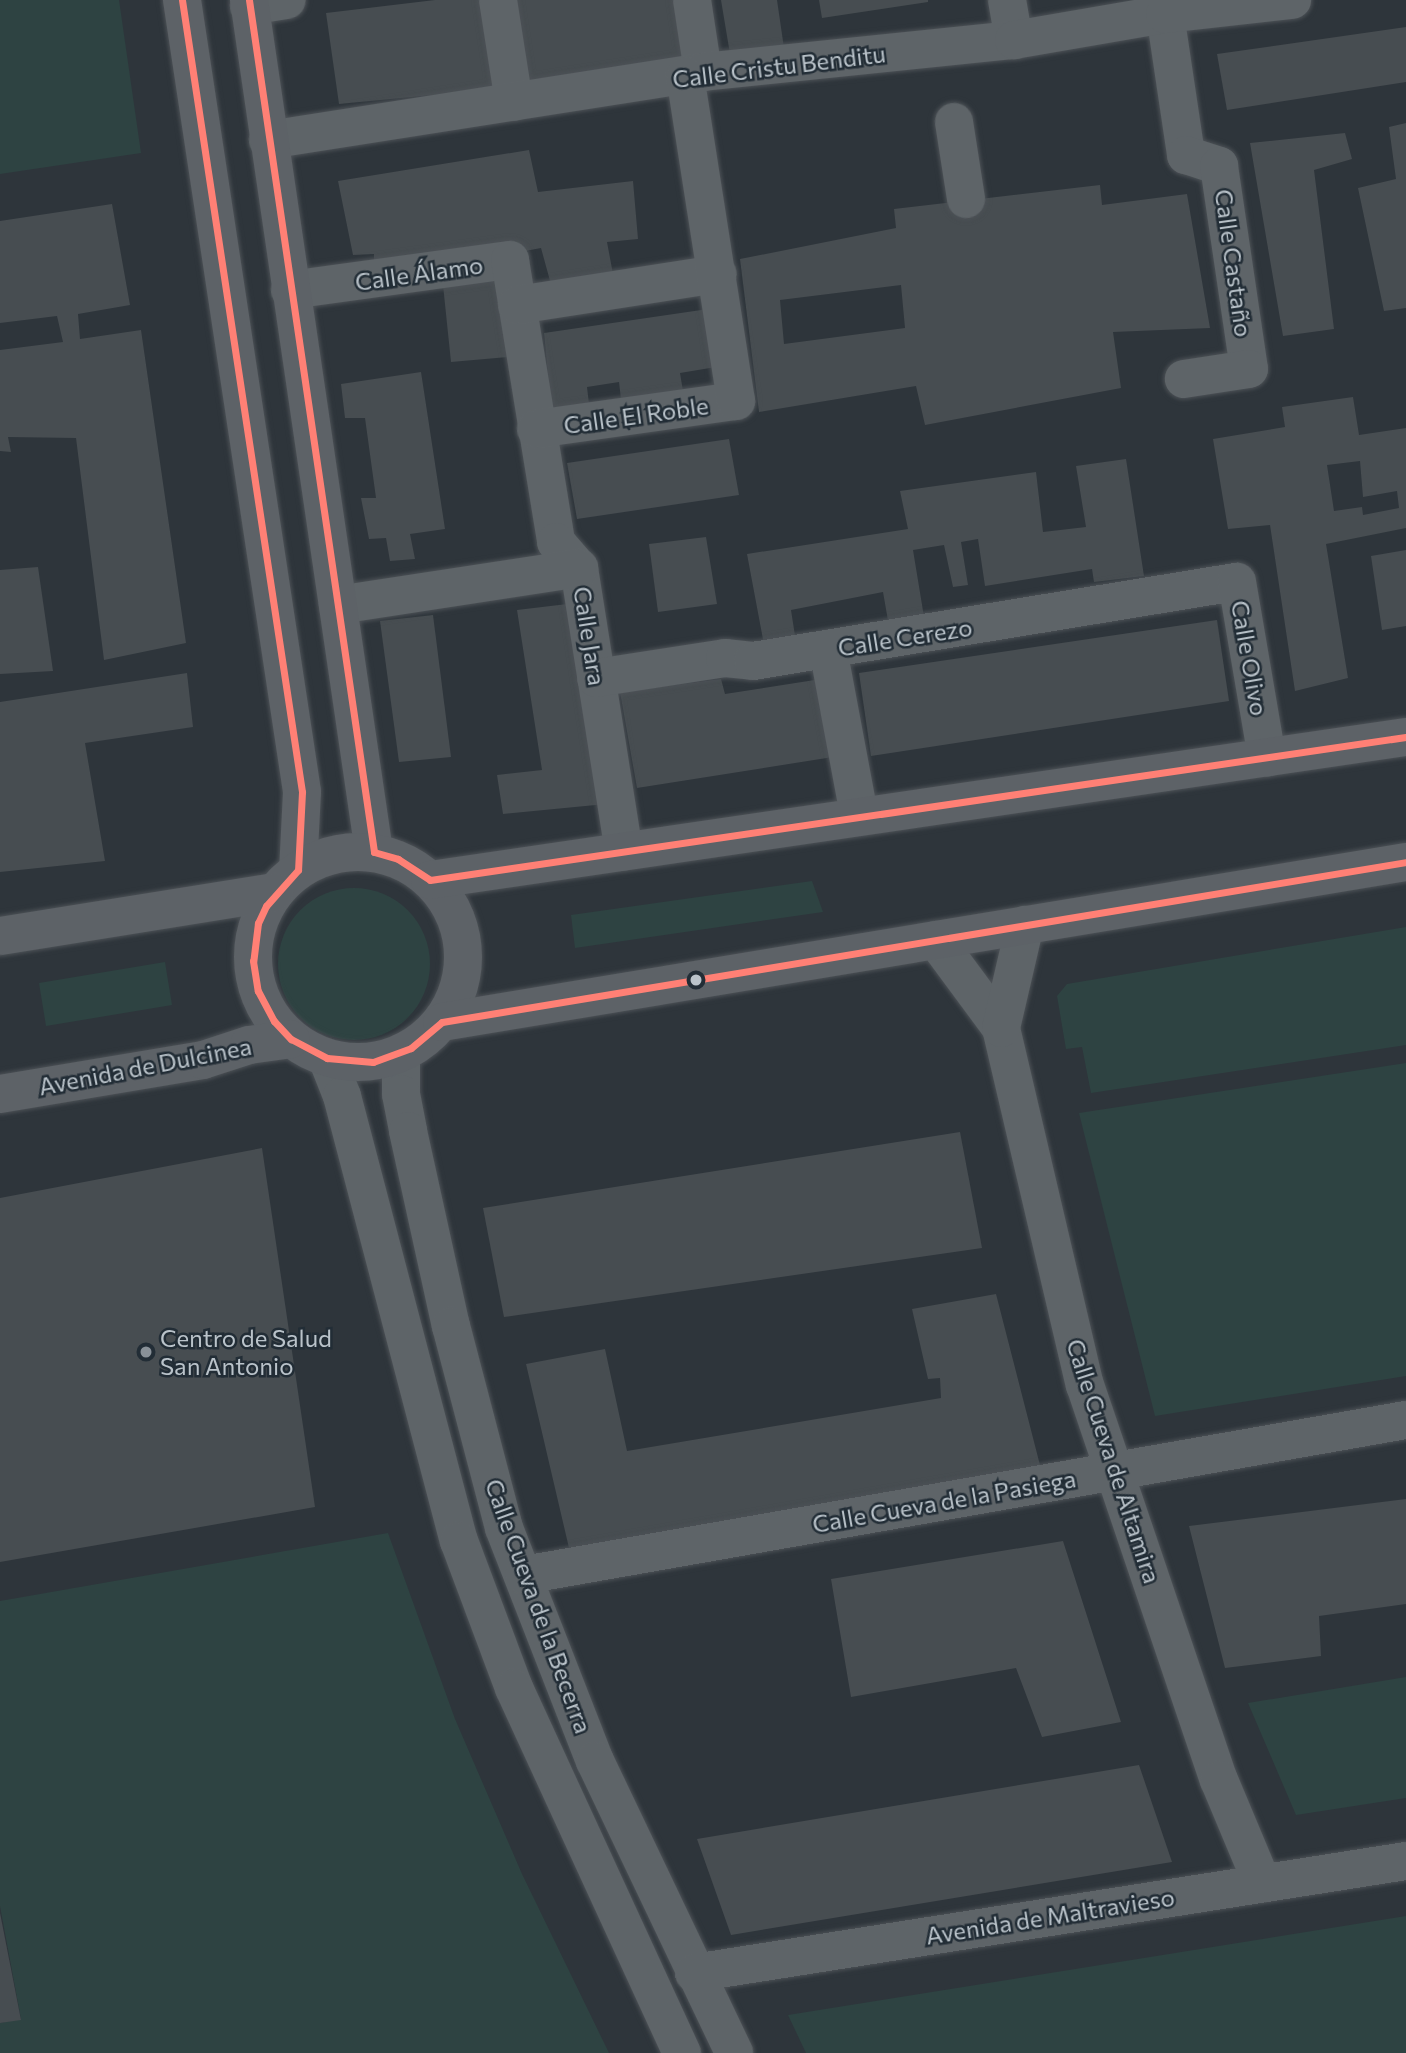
<!DOCTYPE html>
<html>
<head>
<meta charset="utf-8">
<style>
  body { margin:0 }
  #map { position:relative; width:1406px; height:2053px; overflow:hidden; background:#2e353b; font-family:Commissioner,sans-serif }
  div>[style] { position:absolute }
  .green>* { inset:0; background:#2e4342 }
  .round { border-radius:50% }
  .building>* { inset:0; background:#474d51 }
  .roads { filter:drop-shadow(0 0 2px #4c5156) drop-shadow(0 0 2px #4c5156) }
  .street>* { height:38px; margin:-19px; padding:0 19px; transform-origin:19px; border-radius:19px; background:#5e6468 }
  .secondary>* { height:38px; margin:-19px; padding:0 19px; transform-origin:19px; border-radius:19px; background:#5d6267 }
  .secondary>.ring { margin:-19px; padding:0; box-sizing:content-box; background:none; border:38px solid #5d6267; border-radius:50% }
  .bus-1>* { height:7px; margin:-3.5px; padding:0 3.5px; transform-origin:3.5px; border-radius:3.5px; background:#ff8075 }
  .dots>* { width:19px; height:19px; translate:-50% -50%; box-sizing:border-box; border:4px solid #222d36; border-radius:50% }
  span { translate:-50% -50%; white-space:nowrap; text-align:center; line-height:1.15; -webkit-text-stroke:5px #222d36; paint-order:stroke }
  .street-label { font-size:24px; color:#bac3ca }
  .poi-label { font-size:24px; color:#bac3ca }
  .left { translate:0 -50%; text-align:left }
</style>
</head>
<body>
<div id="map">
  <div class="green">
    <i style="clip-path:polygon(0 0,119px 0,141px 153px,0 174px)"></i>
    <i style="clip-path:polygon(812px 881px,823px 912px,575px 948px,571px 915px)"></i>
    <i class="round" style="left:278px;top:888px;width:152px;height:152px"></i>
    <i style="clip-path:polygon(1406px 927px,1406px 1045px,1091px 1093px,1082px 1047px,1066px 1049px,1057px 996px,1067px 984px)"></i>
    <i style="clip-path:polygon(165px 962px,172px 1005px,46px 1026px,39px 983px)"></i>
    <i style="clip-path:polygon(1406px 1063px,1406px 1376px,1155px 1416px,1079px 1113px)"></i>
    <i style="clip-path:polygon(388px 1533px,455px 1719px,522px 1874px,609px 2053px,0 2053px,0 2023px,21px 2019px,0 1906px,0 1601px)"></i>
    <i style="clip-path:polygon(1406px 1677px,1406px 1798px,1296px 1815px,1248px 1703px)"></i>
    <i style="clip-path:polygon(1406px 1916px,1406px 2053px,806px 2053px,788px 2015px)"></i>
  </div>
  <div class="building">
    <i style="clip-path:polygon(435px 0,485px 0,495px 89px,339px 104px,326px 13px)"></i>
    <i style="clip-path:polygon(516px 0,692px 0,700px 55px,526px 81px)"></i>
    <i style="clip-path:polygon(721px 0,777px 0,784px 48px,730px 54px)"></i>
    <i style="clip-path:polygon(819px 0,928px 0,928px 2px,822px 18px)"></i>
    <i style="clip-path:polygon(1406px 27px,1406px 82px,1227px 110px,1217px 54px)"></i>
    <i style="clip-path:polygon(1406px 123px,1406px 308px,1384px 311px,1358px 188px,1396px 179px,1389px 127px)"></i>
    <i style="clip-path:polygon(1345px 133px,1352px 159px,1314px 170px,1334px 329px,1283px 336px,1250px 143px)"></i>
    <i style="clip-path:polygon(529px 150px,538px 192px,633px 181px,638px 239px,607px 242px,616px 290px,555px 299px,541px 248px,374px 279px,374px 254px,353px 255px,338px 181px)"></i>
    <i style="clip-path:polygon(evenodd,1100px 185px,1102px 205px,1187px 194px,1210px 328px,1113px 332px,1121px 388px,925px 425px,916px 386px,759px 412px,740px 259px,896px 228px,894px 209px,1100px 185px,901px 285px,905px 328px,784px 344px,780px 300px,901px 285px)"></i>
    <i style="clip-path:polygon(112px 204px,130px 305px,78px 314px,80px 339px,141px 330px,186px 643px,104px 660px,76px 438px,8px 437px,11px 452px,0 451px,0 350px,63px 342px,57px 316px,0 323px,0 221px)"></i>
    <i style="clip-path:polygon(494px 276px,508px 357px,451px 362px,443px 285px)"></i>
    <i style="clip-path:polygon(708px 309px,716px 367px,680px 373px,685px 403px,623px 417px,619px 382px,587px 387px,591px 421px,553px 426px,544px 333px)"></i>
    <i style="clip-path:polygon(421px 372px,445px 529px,410px 534px,415px 559px,390px 561px,386px 538px,369px 539px,361px 498px,376px 498px,365px 418px,345px 418px,341px 384px)"></i>
    <i style="clip-path:polygon(evenodd,1353px 397px,1359px 435px,1406px 428px,1406px 528px,1326px 544px,1348px 678px,1295px 691px,1270px 525px,1228px 529px,1213px 439px,1285px 427px,1282px 407px,1353px 397px,1360px 461px,1363px 497px,1397px 491px,1399px 508px,1363px 515px,1362px 507px,1334px 511px,1327px 465px,1360px 461px)"></i>
    <i style="clip-path:polygon(729px 439px,739px 495px,577px 519px,567px 463px)"></i>
    <i style="clip-path:polygon(1126px 459px,1144px 576px,1094px 582px,1092px 569px,985px 586px,978px 539px,961px 542px,968px 585px,953px 587px,944px 545px,913px 550px,925px 623px,890px 632px,883px 592px,791px 610px,798px 655px,765px 650px,747px 554px,908px 529px,900px 491px,1036px 472px,1043px 532px,1086px 527px,1076px 466px)"></i>
    <i style="clip-path:polygon(706px 537px,717px 604px,658px 612px,649px 544px)"></i>
    <i style="clip-path:polygon(1406px 550px,1406px 626px,1382px 630px,1371px 556px)"></i>
    <i style="clip-path:polygon(38px 567px,53px 671px,0 674px,0 570px)"></i>
    <i style="clip-path:polygon(584px 602px,606px 804px,503px 814px,497px 775px,542px 770px,517px 610px)"></i>
    <i style="clip-path:polygon(433px 615px,451px 757px,399px 762px,380px 621px)"></i>
    <i style="clip-path:polygon(1217px 620px,1229px 701px,871px 756px,859px 673px)"></i>
    <i style="clip-path:polygon(187px 673px,193px 727px,85px 743px,105px 861px,0 872px,0 702px)"></i>
    <i style="clip-path:polygon(721px 679px,725px 694px,821px 679px,833px 757px,637px 788px,620px 692px)"></i>
    <i style="clip-path:polygon(960px 1132px,982px 1248px,504px 1317px,483px 1208px)"></i>
    <i style="clip-path:polygon(262px 1148px,315px 1507px,0 1562px,0 1198px)"></i>
    <i style="clip-path:polygon(996px 1294px,1041px 1469px,569px 1548px,526px 1364px,605px 1349px,627px 1451px,941px 1398px,940px 1378px,928px 1379px,912px 1309px)"></i>
    <i style="clip-path:polygon(1406px 1499px,1406px 1604px,1319px 1616px,1321px 1656px,1225px 1668px,1189px 1526px)"></i>
    <i style="clip-path:polygon(1063px 1541px,1121px 1722px,1042px 1737px,1016px 1668px,851px 1697px,831px 1579px)"></i>
    <i style="clip-path:polygon(1139px 1765px,1172px 1862px,731px 1935px,697px 1839px)"></i>
    <i style="clip-path:polygon(0 1913px,21px 2020px,0 2023px)"></i>
  </div>
  <div class="roads">
    <div class="street">
      <i style="left:498px;top:0;width:103px;rotate:81.1deg"></i>
      <i style="left:692px;top:0;width:73px;rotate:81.3deg"></i>
      <i style="left:1007px;top:0;width:41px;rotate:80.1deg"></i>
      <i style="left:249px;top:6px;width:38px;rotate:-9deg"></i>
      <i style="left:1165px;top:14px;width:143px;rotate:81.5deg"></i>
      <i style="left:1186px;top:155px;width:35px;rotate:18deg"></i>
      <i style="left:1219px;top:166px;width:205px;rotate:81.6deg"></i>
      <i style="left:1249px;top:369px;width:66px;rotate:171.3deg"></i>
      <i style="left:954px;top:122px;width:78px;rotate:81.1deg"></i>
      <i style="left:268px;top:140px;width:440px;rotate:-8.9deg"></i>
      <i style="left:703px;top:72px;width:313px;rotate:-5.9deg"></i>
      <i style="left:1014px;top:40px;width:153px;rotate:-9.8deg"></i>
      <i style="left:1165px;top:14px;width:128px;rotate:-6.3deg"></i>
      <i style="left:290px;top:290px;width:222px;rotate:-7.8deg"></i>
      <i style="left:510px;top:260px;width:286px;rotate:80.7deg"></i>
      <i style="left:556px;top:542px;width:35px;rotate:49deg"></i>
      <i style="left:579px;top:568px;width:287px;rotate:81deg"></i>
      <i style="left:517px;top:305px;width:203px;rotate:-8.8deg"></i>
      <i style="left:536px;top:429px;width:202px;rotate:-8deg"></i>
      <i style="left:736px;top:401px;width:329px;rotate:-98.9deg"></i>
      <i style="left:338px;top:605px;width:244px;rotate:-8.7deg"></i>
      <i style="left:828px;top:649px;width:169px;rotate:79.4deg"></i>
      <i style="left:596px;top:678px;width:131px;rotate:-8.8deg"></i>
      <i style="left:725px;top:658px;width:28px;rotate:6deg"></i>
      <i style="left:753px;top:661px;width:490px;rotate:-9.3deg"></i>
      <i style="left:1237px;top:582px;width:178px;rotate:80.3deg"></i>
      <i style="left:936px;top:940px;width:109px;rotate:53.5deg"></i>
      <i style="left:1001px;top:1028px;width:367px;rotate:76.8deg"></i>
      <i style="left:1085px;top:1385px;width:417px;rotate:71.3deg"></i>
      <i style="left:1219px;top:1780px;width:112px;rotate:67.3deg"></i>
      <i style="left:1001px;top:1028px;width:106px;rotate:-76.9deg"></i>
      <i style="left:401px;top:1053px;width:41px;rotate:90deg"></i>
      <i style="left:401px;top:1094px;width:38px;rotate:79deg"></i>
      <i style="left:408px;top:1131px;width:200px;rotate:77.6deg"></i>
      <i style="left:451px;top:1326px;width:209px;rotate:75.3deg"></i>
      <i style="left:504px;top:1528px;width:250px;rotate:68.7deg"></i>
      <i style="left:595px;top:1761px;width:323px;rotate:64.5deg"></i>
      <i style="left:327px;top:1058px;width:41px;rotate:68.5deg"></i>
      <i style="left:342px;top:1096px;width:460px;rotate:75.3deg"></i>
      <i style="left:459px;top:1541px;width:157px;rotate:69.5deg"></i>
      <i style="left:514px;top:1688px;width:402px;rotate:65.3deg"></i>
      <i style="left:524px;top:1575px;width:896px;rotate:-9.97deg"></i>
      <i style="left:694px;top:1973px;width:721px;rotate:-8.94deg"></i>
    </div>
    <div class="secondary">
      <i style="left:182px;top:0;width:801px;rotate:81.38deg"></i>
      <i style="left:302px;top:792px;width:78px;rotate:92.9deg"></i>
      <i style="left:249px;top:0;width:861px;rotate:81.65deg"></i>
      <i class="ring" style="left:253px;top:852px;width:172px;height:172px"></i>
      <i style="left:430px;top:880px;width:986px;rotate:-8.34deg"></i>
      <i style="left:0;top:936px;width:278px;rotate:-9.1deg"></i>
      <i style="left:442px;top:1022px;width:977px;rotate:-9.42deg"></i>
      <i style="left:0;top:1094px;width:206px;rotate:-9.5deg"></i>
      <i style="left:203px;top:1060px;width:48px;rotate:-18.1deg"></i>
      <i style="left:249px;top:1045px;width:42px;rotate:-8.1deg"></i>
    </div>
  </div>
  <div class="bus-1">
    <i style="left:182px;top:0;width:801px;rotate:81.38deg"></i>
    <i style="left:302px;top:792px;width:78px;rotate:92.9deg"></i>
    <i style="left:298px;top:870px;width:48px;rotate:131.6deg"></i>
    <i style="left:266px;top:906px;width:19px;rotate:115deg"></i>
    <i style="left:258px;top:923px;width:38px;rotate:97deg"></i>
    <i style="left:253px;top:961px;width:30px;rotate:81deg"></i>
    <i style="left:258px;top:991px;width:34px;rotate:62deg"></i>
    <i style="left:274px;top:1021px;width:25px;rotate:47deg"></i>
    <i style="left:291px;top:1039px;width:41px;rotate:27.8deg"></i>
    <i style="left:327px;top:1058px;width:46px;rotate:5deg"></i>
    <i style="left:373px;top:1062px;width:40px;rotate:-20.2deg"></i>
    <i style="left:411px;top:1048px;width:40px;rotate:-40deg"></i>
    <i style="left:442px;top:1022px;width:977px;rotate:-9.42deg"></i>
    <i style="left:249px;top:0;width:861px;rotate:81.65deg"></i>
    <i style="left:374px;top:852px;width:25px;rotate:16deg"></i>
    <i style="left:398px;top:859px;width:38px;rotate:33deg"></i>
    <i style="left:430px;top:880px;width:986px;rotate:-8.34deg"></i>
  </div>
  <div class="dots">
    <i style="left:696px;top:980px;background:#bac3ca"></i>
    <i style="left:146px;top:1352px;background:#899198"></i>
  </div>
  <div class="street-label">
    <span style="left:779px;top:66px;rotate:-7deg">Calle Cristu Benditu</span>
    <span style="left:1234px;top:263px;rotate:82deg">Calle Castaño</span>
    <span style="left:419px;top:273px;rotate:-8deg">Calle Álamo</span>
    <span style="left:636px;top:415px;rotate:-8deg">Calle El Roble</span>
    <span style="left:590px;top:636px;rotate:81deg">Calle Jara</span>
    <span style="left:905px;top:637px;rotate:-9deg">Calle Cerezo</span>
    <span style="left:1250px;top:658px;rotate:80deg">Calle Olivo</span>
    <span style="left:145px;top:1066px;rotate:-11deg">Avenida de Dulcinea</span>
    <span style="left:1114px;top:1461px;rotate:72deg">Calle Cueva de Altamira</span>
    <span style="left:944px;top:1501px;rotate:-10deg">Calle Cueva de la Pasiega</span>
    <span style="left:539px;top:1606px;rotate:70deg">Calle Cueva de la Becerra</span>
    <span style="left:1050px;top:1916px;rotate:-9deg">Avenida de Maltravieso</span>
  </div>
  <div class="poi-label">
    <span class="left" style="left:160px;top:1352px">Centro de Salud<br>San Antonio</span>
  </div>
</div>
</body>
</html>
